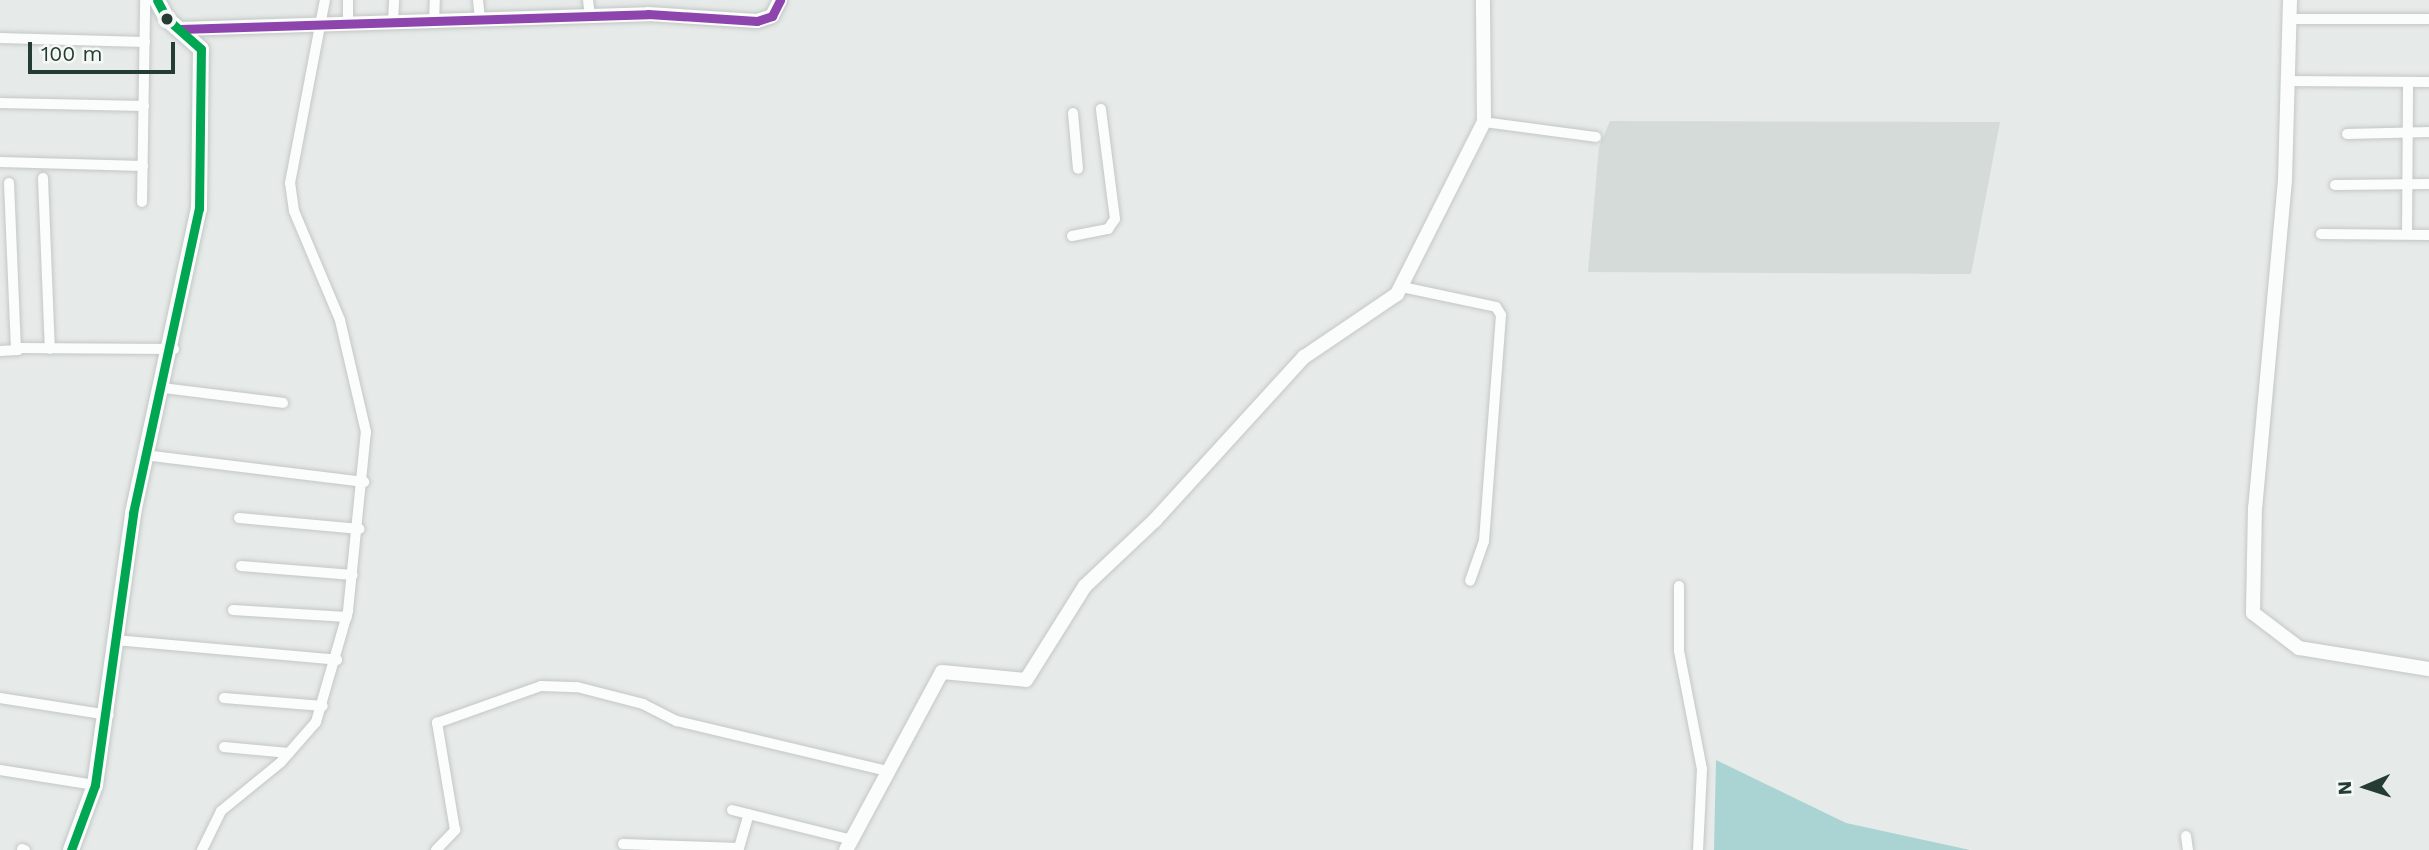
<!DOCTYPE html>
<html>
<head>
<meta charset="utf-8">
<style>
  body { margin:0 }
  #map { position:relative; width:2429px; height:850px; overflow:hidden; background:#e6eae8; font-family:"Work Sans",sans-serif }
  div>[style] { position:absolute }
  .built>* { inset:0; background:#d4dbd8 }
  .water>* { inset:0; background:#aad3d4 }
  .roads { filter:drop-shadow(0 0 2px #c3c7c5) drop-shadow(0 0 2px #c3c7c5) }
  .minor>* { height:10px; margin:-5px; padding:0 5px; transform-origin:5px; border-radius:5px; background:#fbfcfc }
  .tertiary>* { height:14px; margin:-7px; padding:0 7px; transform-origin:7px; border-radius:7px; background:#fbfcfc }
  .secondary>* { height:16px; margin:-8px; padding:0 8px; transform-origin:8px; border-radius:8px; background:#fbfcfc }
  .bus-1>* { height:9px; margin:-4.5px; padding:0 4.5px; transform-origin:4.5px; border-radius:4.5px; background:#8e44ad }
  .bus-2>* { height:9px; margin:-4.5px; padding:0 4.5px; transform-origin:4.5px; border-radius:4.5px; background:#00a651 }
  .dots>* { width:19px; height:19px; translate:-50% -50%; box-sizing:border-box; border:4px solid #f4f9f6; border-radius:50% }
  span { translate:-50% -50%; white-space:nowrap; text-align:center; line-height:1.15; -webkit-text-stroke:5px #f4f9f6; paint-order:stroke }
  .north { position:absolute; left:2331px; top:752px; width:70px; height:70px; -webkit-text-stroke:5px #f4f9f6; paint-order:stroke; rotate:267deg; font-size:19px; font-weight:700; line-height:28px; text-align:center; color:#253c34 }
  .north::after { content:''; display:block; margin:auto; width:24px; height:32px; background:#253c34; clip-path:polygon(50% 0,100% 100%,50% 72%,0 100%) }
  .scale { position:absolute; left:28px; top:42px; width:147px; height:32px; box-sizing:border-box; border:4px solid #253c34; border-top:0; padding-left:9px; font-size:21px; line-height:24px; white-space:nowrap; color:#253c34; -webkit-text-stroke:5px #f4f9f6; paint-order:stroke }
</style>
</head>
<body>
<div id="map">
  <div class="built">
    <i style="clip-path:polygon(1610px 121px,2000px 122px,1971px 274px,1588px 272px,1599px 147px)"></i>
  </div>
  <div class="water">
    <i style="clip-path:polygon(1716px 760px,1846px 823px,1970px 850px,1714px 850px)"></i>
  </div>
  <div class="roads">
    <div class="minor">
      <i style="left:478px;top:0;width:19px;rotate:84deg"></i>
      <i style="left:588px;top:0;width:16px;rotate:83deg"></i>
      <i style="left:2289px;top:19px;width:140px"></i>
      <i style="left:348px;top:22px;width:22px;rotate:-90deg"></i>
      <i style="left:393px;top:22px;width:22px;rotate:-87deg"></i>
      <i style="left:434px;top:23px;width:23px;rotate:-88deg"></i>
      <i style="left:0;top:38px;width:145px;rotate:1.6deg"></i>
      <i style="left:2288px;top:81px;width:141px;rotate:0.4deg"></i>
      <i style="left:0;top:103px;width:144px;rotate:1.2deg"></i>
      <i style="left:1073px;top:113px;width:56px;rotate:84.9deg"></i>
      <i style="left:1484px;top:122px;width:113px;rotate:7.6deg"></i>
      <i style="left:2347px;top:134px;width:82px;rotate:-1.4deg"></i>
      <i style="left:0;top:162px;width:143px;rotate:1.6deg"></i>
      <i style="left:43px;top:178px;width:171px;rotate:87.7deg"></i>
      <i style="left:9px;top:183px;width:165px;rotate:87.6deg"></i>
      <i style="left:16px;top:348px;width:158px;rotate:0.4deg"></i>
      <i style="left:2335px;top:185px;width:94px;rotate:-0.6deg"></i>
      <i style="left:142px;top:202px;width:202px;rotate:-89.1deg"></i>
      <i style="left:2321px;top:234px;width:108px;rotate:0.5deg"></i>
      <i style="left:2407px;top:234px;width:152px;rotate:-89.6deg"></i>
      <i style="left:1072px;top:236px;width:37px;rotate:-11deg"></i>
      <i style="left:1108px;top:229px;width:12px;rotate:-55deg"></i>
      <i style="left:1115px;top:219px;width:111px;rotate:-97.3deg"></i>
      <i style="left:1402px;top:287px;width:96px;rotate:12deg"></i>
      <i style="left:1496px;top:307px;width:9px;rotate:58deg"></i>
      <i style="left:1501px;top:315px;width:227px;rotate:94.3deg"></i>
      <i style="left:1484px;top:541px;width:42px;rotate:109.3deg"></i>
      <i style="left:0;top:351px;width:18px;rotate:-3deg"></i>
      <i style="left:163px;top:388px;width:121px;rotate:7.1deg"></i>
      <i style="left:144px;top:455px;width:222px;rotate:7deg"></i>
      <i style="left:239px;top:518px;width:121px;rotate:5.2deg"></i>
      <i style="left:241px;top:566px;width:112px;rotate:4.6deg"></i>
      <i style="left:1679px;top:586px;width:65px;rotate:90deg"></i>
      <i style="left:1679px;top:651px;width:120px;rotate:79deg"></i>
      <i style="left:1702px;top:769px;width:81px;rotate:92.8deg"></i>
      <i style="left:233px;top:610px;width:114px;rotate:3.5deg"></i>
      <i style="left:115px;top:640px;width:223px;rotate:5.1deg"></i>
      <i style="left:0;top:698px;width:110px;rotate:8.9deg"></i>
      <i style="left:224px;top:698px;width:99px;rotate:4.6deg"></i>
      <i style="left:224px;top:747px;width:65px;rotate:5.3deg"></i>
      <i style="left:0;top:770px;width:96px;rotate:9deg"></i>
      <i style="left:732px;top:810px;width:124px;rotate:14deg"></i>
      <i style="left:2186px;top:836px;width:14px;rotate:82deg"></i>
      <i style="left:623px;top:844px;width:116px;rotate:2deg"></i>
      <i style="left:739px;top:848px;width:35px;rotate:-74deg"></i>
      <i style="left:22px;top:849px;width:3px;rotate:18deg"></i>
      <i style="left:202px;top:850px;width:43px;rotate:-64deg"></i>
      <i style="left:221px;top:811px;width:77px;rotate:-39.2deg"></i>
      <i style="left:281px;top:762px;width:53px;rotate:-48.8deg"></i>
      <i style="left:316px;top:722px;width:116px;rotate:-73.9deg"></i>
      <i style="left:348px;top:611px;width:180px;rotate:-84.3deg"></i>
      <i style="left:366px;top:432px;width:115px;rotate:-103.1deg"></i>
      <i style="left:340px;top:320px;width:118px;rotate:-112.9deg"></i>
      <i style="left:294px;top:211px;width:28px;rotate:-98deg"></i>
      <i style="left:290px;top:183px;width:186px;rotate:-79.2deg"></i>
      <i style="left:436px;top:850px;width:28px;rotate:-46deg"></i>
      <i style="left:455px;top:830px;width:109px;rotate:-99.5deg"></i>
      <i style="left:437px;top:723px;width:110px;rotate:-19.6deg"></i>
      <i style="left:541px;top:686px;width:36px;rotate:2deg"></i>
      <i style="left:577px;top:687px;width:68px;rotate:14.4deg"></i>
      <i style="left:643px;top:704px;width:38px;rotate:27deg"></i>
      <i style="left:677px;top:721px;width:216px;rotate:13.4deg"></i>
    </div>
    <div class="tertiary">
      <i style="left:2290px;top:0;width:180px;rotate:91.6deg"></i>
      <i style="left:2285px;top:180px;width:328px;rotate:95.2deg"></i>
      <i style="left:2255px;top:507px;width:106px;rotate:91.1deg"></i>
      <i style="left:2253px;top:613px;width:58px;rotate:37.3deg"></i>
      <i style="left:2299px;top:648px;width:132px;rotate:9.2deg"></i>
      <i style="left:180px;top:29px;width:468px;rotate:-1.8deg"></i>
      <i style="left:648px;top:14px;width:109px;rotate:3.7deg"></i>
      <i style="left:757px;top:21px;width:16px;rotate:-18deg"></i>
      <i style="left:772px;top:16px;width:18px;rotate:-63deg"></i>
      <i style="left:846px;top:850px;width:202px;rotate:-61.7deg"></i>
      <i style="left:942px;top:672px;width:84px;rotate:5.4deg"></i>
      <i style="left:1026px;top:680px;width:111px;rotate:-57.9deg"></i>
      <i style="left:1085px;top:586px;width:96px;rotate:-43.3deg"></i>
      <i style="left:1155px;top:520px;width:221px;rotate:-47.6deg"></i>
      <i style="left:1304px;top:357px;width:112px;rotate:-34.1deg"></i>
      <i style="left:1397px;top:294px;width:193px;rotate:-63.2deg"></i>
      <i style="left:1484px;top:122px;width:122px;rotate:-90.5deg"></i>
    </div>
    <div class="secondary">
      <i style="left:71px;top:850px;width:69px;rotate:-69.7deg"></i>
      <i style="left:95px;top:785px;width:275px;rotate:-82deg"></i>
      <i style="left:133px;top:513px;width:311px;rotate:-77.8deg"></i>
      <i style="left:199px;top:209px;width:160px;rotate:-89.3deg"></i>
      <i style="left:201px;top:49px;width:45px;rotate:-138.6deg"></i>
      <i style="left:167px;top:19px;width:21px;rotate:-118deg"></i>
    </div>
  </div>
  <div class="bus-1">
    <i style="left:180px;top:29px;width:468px;rotate:-1.8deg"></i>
    <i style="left:648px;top:14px;width:109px;rotate:3.7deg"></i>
    <i style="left:757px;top:21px;width:16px;rotate:-18deg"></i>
    <i style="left:772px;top:16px;width:18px;rotate:-63deg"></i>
  </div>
  <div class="bus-2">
    <i style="left:71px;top:850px;width:69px;rotate:-69.7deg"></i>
    <i style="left:95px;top:785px;width:275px;rotate:-82deg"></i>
    <i style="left:133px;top:513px;width:311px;rotate:-77.8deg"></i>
    <i style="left:199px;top:209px;width:160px;rotate:-89.3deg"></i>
    <i style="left:201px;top:49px;width:45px;rotate:-138.6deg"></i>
    <i style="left:167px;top:19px;width:21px;rotate:-118deg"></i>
  </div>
  <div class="dots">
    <i style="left:167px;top:19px;background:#253c34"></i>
  </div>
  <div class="north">N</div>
  <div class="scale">100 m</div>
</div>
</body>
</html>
